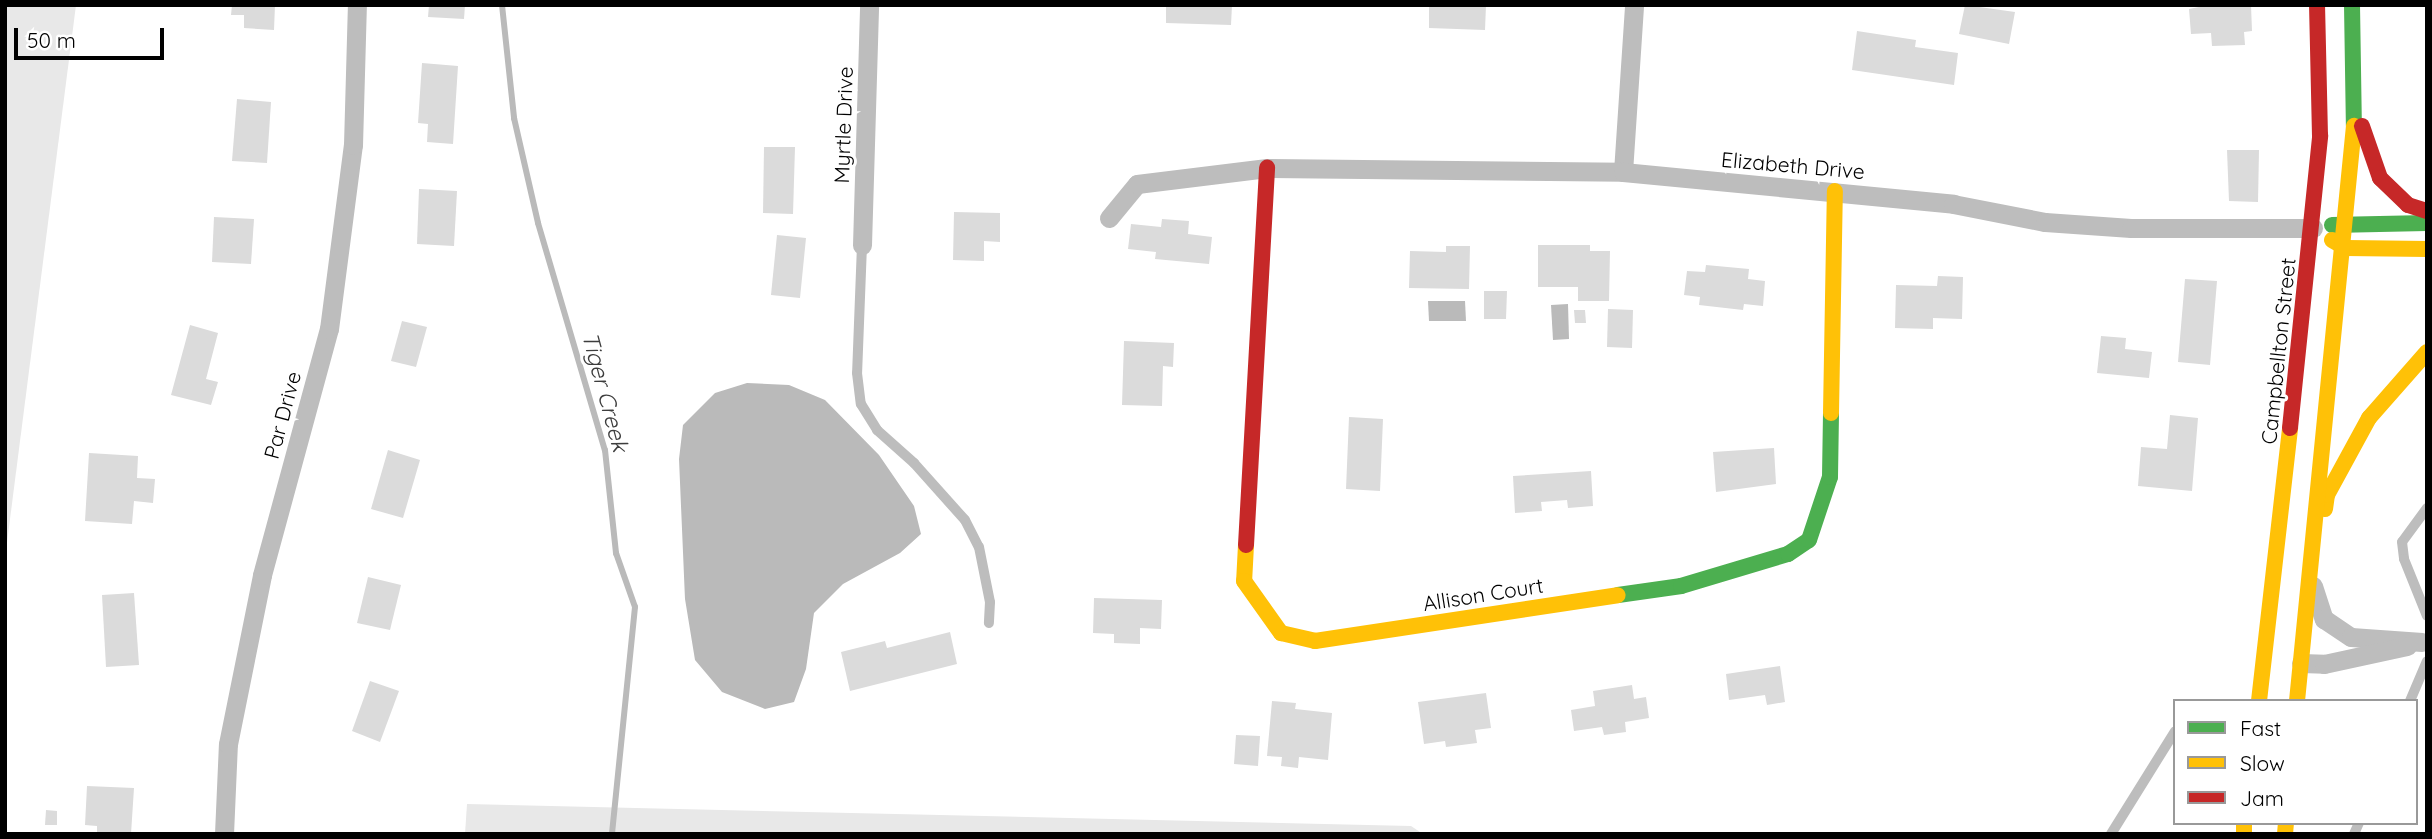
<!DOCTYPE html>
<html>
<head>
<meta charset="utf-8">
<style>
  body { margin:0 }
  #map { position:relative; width:2432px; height:839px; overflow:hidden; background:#fff; font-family:Quicksand,sans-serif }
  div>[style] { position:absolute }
  .green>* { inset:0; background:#e8e8e8 }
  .water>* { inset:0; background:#bababa }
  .stream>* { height:6px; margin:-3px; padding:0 3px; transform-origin:3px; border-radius:3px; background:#bababa }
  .building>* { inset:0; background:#dbdbdb }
  .lane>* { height:10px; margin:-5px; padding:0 5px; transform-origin:5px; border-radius:5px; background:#bdbdbd }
  .street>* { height:19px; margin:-9.5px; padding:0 9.5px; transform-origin:9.5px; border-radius:9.5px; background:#bdbdbd }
  .fast>* { height:16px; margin:-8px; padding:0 8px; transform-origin:8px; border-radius:8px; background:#4caf50 }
  .slow>* { height:16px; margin:-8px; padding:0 8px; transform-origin:8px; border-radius:8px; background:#ffc107 }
  .jam>* { height:16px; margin:-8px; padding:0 8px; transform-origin:8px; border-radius:8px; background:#c62828 }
  span { translate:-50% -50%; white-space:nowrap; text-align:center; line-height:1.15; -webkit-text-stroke:6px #fff; paint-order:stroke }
  .street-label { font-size:21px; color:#000 }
  .water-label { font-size:23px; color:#3d3d3d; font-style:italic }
  .frame { position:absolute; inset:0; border:7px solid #000; pointer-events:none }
  .legend { position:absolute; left:2173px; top:699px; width:245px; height:126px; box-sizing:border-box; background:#fff; border:2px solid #999; margin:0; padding:9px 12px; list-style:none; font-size:21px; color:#000 }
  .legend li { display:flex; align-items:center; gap:14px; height:35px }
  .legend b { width:35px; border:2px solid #999 }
  .scale { position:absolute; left:14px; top:28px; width:150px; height:32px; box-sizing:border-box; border:4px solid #000; border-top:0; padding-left:9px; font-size:21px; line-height:24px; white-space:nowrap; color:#000; -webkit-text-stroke:5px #fff; paint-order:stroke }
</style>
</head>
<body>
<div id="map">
  <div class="green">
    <i style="clip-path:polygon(5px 5px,76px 5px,5px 558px)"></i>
    <i style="clip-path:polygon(467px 804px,1411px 826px,1423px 834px,465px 834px)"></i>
  </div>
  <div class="water">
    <i style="clip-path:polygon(1428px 301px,1465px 301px,1466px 321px,1429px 321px)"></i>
    <i style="clip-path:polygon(1568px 304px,1569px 339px,1553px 340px,1551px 305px)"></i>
    <i style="clip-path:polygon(747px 383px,789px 385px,825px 400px,879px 455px,914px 506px,921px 534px,900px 553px,843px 584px,814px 613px,806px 669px,794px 702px,765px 709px,722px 692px,695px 660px,685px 599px,679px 459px,683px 425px,715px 393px)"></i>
  </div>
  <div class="stream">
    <i style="left:502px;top:5px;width:114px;rotate:83.9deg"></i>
    <i style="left:514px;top:118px;width:108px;rotate:77.1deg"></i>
    <i style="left:538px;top:223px;width:237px;rotate:73.6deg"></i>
    <i style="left:605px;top:450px;width:104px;rotate:83.9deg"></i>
    <i style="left:616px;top:553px;width:57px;rotate:70.6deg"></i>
    <i style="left:635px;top:607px;width:228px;rotate:95.8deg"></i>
  </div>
  <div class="building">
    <i style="clip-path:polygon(232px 5px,275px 5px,274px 30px,244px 28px,244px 15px,231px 15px)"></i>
    <i style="clip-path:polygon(429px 5px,465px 5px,464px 19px,428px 17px)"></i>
    <i style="clip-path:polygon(1166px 5px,1232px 5px,1231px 25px,1166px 23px)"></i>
    <i style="clip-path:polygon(1429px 5px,1486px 5px,1485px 30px,1429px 28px)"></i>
    <i style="clip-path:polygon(1965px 5px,2015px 12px,2009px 44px,1959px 34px)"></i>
    <i style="clip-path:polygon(2209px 5px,2251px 5px,2252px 31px,2244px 32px,2245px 45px,2212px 46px,2211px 33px,2191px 34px,2189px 9px)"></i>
    <i style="clip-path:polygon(1857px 31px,1916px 40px,1915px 47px,1958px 53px,1954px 85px,1852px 70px)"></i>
    <i style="clip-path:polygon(422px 63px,458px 66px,453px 144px,427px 142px,428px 124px,418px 123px)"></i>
    <i style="clip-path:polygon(237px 99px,271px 102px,267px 163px,232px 161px)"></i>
    <i style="clip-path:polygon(764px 147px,795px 147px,793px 214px,763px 213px)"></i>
    <i style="clip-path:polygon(2227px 150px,2259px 150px,2258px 202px,2229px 201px)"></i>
    <i style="clip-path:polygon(419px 189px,457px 191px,454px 246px,417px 244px)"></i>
    <i style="clip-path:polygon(954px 212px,1000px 213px,1000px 242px,984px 241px,984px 261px,953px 260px)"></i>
    <i style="clip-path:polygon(214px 217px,254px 219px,251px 264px,212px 262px)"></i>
    <i style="clip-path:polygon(1162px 219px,1189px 221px,1188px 234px,1212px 237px,1209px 264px,1155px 259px,1156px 252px,1128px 249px,1131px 224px,1161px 227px)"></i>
    <i style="clip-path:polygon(777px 235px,806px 238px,800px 298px,771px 295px)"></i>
    <i style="clip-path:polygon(1538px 245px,1590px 245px,1590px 251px,1610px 251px,1609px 301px,1578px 301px,1578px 287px,1538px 287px)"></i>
    <i style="clip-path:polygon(1446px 246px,1470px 246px,1469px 289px,1409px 288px,1410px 251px,1446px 252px)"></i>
    <i style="clip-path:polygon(1706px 265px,1749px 269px,1748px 279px,1765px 281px,1763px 306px,1744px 304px,1743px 310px,1699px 305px,1700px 297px,1684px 295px,1687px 271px,1705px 272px)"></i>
    <i style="clip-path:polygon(1938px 276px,1963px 277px,1962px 319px,1933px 318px,1933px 329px,1895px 328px,1896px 285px,1937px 286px)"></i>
    <i style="clip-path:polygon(2185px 279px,2217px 281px,2210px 365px,2178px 362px)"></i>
    <i style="clip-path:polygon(1484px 291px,1507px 291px,1506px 319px,1484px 319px)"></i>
    <i style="clip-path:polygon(1608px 309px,1633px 310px,1632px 348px,1607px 347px)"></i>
    <i style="clip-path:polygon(1574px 310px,1585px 310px,1586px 323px,1575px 323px)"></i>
    <i style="clip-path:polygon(402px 321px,427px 327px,416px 367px,391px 361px)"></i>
    <i style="clip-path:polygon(190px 325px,218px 333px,206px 379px,218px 382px,211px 405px,171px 395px)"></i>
    <i style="clip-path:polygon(2101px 336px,2126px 338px,2125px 349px,2152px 352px,2149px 378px,2097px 373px)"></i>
    <i style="clip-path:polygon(1124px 341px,1174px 343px,1173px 367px,1163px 366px,1162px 406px,1122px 405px)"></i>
    <i style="clip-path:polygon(2170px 415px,2198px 418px,2192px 491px,2138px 486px,2141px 447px,2167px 449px)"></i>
    <i style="clip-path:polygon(1349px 417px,1383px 419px,1380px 491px,1346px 489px)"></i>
    <i style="clip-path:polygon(1774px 448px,1776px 484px,1716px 492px,1713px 452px)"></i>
    <i style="clip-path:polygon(388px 450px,420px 460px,403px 518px,371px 509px)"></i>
    <i style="clip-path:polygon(89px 453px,138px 456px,137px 478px,155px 479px,153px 503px,134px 501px,132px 524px,85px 521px)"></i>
    <i style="clip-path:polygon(1591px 471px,1593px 506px,1568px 508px,1567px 500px,1541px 502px,1542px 511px,1515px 513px,1513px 476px)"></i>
    <i style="clip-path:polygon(368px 577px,401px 585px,390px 630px,357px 623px)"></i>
    <i style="clip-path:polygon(134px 593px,139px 665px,106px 667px,102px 595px)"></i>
    <i style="clip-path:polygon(1094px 598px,1162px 600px,1161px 629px,1140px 628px,1140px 644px,1114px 643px,1114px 634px,1093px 633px)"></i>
    <i style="clip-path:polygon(950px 632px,957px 664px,850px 691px,841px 652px,885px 641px,887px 648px)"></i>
    <i style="clip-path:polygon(1780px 666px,1785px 702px,1767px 705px,1765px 695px,1729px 700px,1726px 674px)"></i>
    <i style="clip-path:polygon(370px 681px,399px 691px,380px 742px,352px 731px)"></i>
    <i style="clip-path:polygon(1632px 685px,1634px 699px,1646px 697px,1649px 718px,1625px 722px,1626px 732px,1604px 735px,1602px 727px,1574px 731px,1571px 710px,1595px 706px,1593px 691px)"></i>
    <i style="clip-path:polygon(1486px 693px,1491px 728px,1475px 730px,1477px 743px,1446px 747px,1445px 741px,1424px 744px,1418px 702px)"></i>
    <i style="clip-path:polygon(1272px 701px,1296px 703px,1295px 709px,1332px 713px,1328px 760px,1299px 757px,1298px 768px,1281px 766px,1282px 757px,1267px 756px)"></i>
    <i style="clip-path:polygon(1236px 735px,1260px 736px,1258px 766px,1234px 764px)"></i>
    <i style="clip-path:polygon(87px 786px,134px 788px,131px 834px,97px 834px,97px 826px,85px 825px)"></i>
    <i style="clip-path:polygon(46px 810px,57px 811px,57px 825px,45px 825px)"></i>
  </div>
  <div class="lane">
    <i style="left:862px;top:245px;width:128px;rotate:92.2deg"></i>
    <i style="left:857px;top:373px;width:31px;rotate:83deg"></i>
    <i style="left:861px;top:404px;width:31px;rotate:58deg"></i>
    <i style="left:877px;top:430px;width:50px;rotate:41.7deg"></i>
    <i style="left:914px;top:463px;width:76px;rotate:48.2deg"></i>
    <i style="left:965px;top:520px;width:30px;rotate:63deg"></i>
    <i style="left:979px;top:547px;width:56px;rotate:78.7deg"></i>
    <i style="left:990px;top:602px;width:21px;rotate:93deg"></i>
    <i style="left:2427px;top:508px;width:42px;rotate:126.3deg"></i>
    <i style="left:2402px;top:542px;width:17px;rotate:83deg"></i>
    <i style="left:2404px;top:559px;width:61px;rotate:68deg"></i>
    <i style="left:2410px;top:701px;width:43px;rotate:-67deg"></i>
    <i style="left:2111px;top:834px;width:121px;rotate:-58.1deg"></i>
    <i style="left:2354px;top:834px;width:12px;rotate:-66deg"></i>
  </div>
  <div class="street">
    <i style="left:1623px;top:172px;width:167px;rotate:-86.2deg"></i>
    <i style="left:1109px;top:218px;width:44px;rotate:-50.5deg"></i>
    <i style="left:1137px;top:184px;width:131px;rotate:-7deg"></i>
    <i style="left:1267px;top:168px;width:356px;rotate:0.6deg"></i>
    <i style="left:1623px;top:172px;width:332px;rotate:5.5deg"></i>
    <i style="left:1953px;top:204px;width:94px;rotate:11.1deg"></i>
    <i style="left:2045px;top:222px;width:86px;rotate:4deg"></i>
    <i style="left:2131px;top:228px;width:182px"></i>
    <i style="left:862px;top:245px;width:240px;rotate:-88.3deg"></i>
    <i style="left:2313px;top:586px;width:35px;rotate:72deg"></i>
    <i style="left:2324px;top:619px;width:32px;rotate:34deg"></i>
    <i style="left:2351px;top:637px;width:71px;rotate:4deg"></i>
    <i style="left:2301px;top:663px;width:23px;rotate:2deg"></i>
    <i style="left:2324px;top:664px;width:85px;rotate:-12.2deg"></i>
    <i style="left:224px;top:834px;width:90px;rotate:-87.5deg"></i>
    <i style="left:228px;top:744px;width:172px;rotate:-78.6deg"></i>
    <i style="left:262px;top:575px;width:255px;rotate:-74.8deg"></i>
    <i style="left:329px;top:329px;width:186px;rotate:-82.6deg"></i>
    <i style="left:353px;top:145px;width:140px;rotate:-88.4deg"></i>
  </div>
  <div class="fast">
    <i style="left:2352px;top:5px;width:121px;rotate:89.1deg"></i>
    <i style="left:2332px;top:225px;width:95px;rotate:-1.2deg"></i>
    <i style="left:1618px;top:595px;width:64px;rotate:-8.1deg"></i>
    <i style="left:1681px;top:586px;width:112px;rotate:-16.7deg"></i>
    <i style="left:1788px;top:554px;width:25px;rotate:-34deg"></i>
    <i style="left:1809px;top:540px;width:66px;rotate:-71.6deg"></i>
    <i style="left:1830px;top:477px;width:64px;rotate:-89.1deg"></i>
  </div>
  <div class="slow">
    <i style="left:2332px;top:240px;width:16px;rotate:30deg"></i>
    <i style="left:2346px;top:248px;width:81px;rotate:0.7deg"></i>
    <i style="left:1831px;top:413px;width:222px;rotate:-89deg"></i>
    <i style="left:2325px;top:509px;width:14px;rotate:-82deg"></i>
    <i style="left:2327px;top:495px;width:88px;rotate:-61.4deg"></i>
    <i style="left:2369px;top:418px;width:88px;rotate:-48.7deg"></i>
    <i style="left:1246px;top:545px;width:36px;rotate:93deg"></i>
    <i style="left:1244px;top:581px;width:64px;rotate:54.6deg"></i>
    <i style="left:1281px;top:633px;width:35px;rotate:13deg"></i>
    <i style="left:1315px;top:641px;width:306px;rotate:-8.6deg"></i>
    <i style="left:2259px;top:701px;width:275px;rotate:-83.5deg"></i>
    <i style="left:2297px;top:701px;width:578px;rotate:-84.34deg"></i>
    <i style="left:2244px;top:823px;width:11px;rotate:90deg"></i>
    <i style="left:2285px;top:834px;width:11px;rotate:-85deg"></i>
  </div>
  <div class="jam">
    <i style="left:2362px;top:126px;width:55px;rotate:70.9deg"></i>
    <i style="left:2380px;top:178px;width:39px;rotate:44deg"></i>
    <i style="left:2408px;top:205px;width:20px;rotate:18deg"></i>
    <i style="left:2290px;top:428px;width:294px;rotate:-84.1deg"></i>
    <i style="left:2320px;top:136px;width:131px;rotate:-91.3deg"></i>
    <i style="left:1246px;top:545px;width:378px;rotate:-86.8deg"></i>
  </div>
  <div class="street-label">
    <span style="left:843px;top:125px;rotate:-88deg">Myrtle Drive</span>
    <span style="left:1793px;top:165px;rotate:5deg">Elizabeth Drive</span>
    <span style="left:2278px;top:351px;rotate:-84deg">Campbellton Street</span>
    <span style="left:282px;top:415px;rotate:-75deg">Par Drive</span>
    <span style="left:1483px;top:594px;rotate:-9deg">Allison Court</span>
  </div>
  <div class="water-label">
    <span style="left:605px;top:392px;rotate:75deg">Tiger Creek</span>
  </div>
  <div class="frame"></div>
  <ul class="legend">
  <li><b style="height:9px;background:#4caf50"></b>Fast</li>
  <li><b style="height:9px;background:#ffc107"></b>Slow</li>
  <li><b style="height:9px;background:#c62828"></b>Jam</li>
  </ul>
  <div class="scale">50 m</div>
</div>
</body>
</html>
